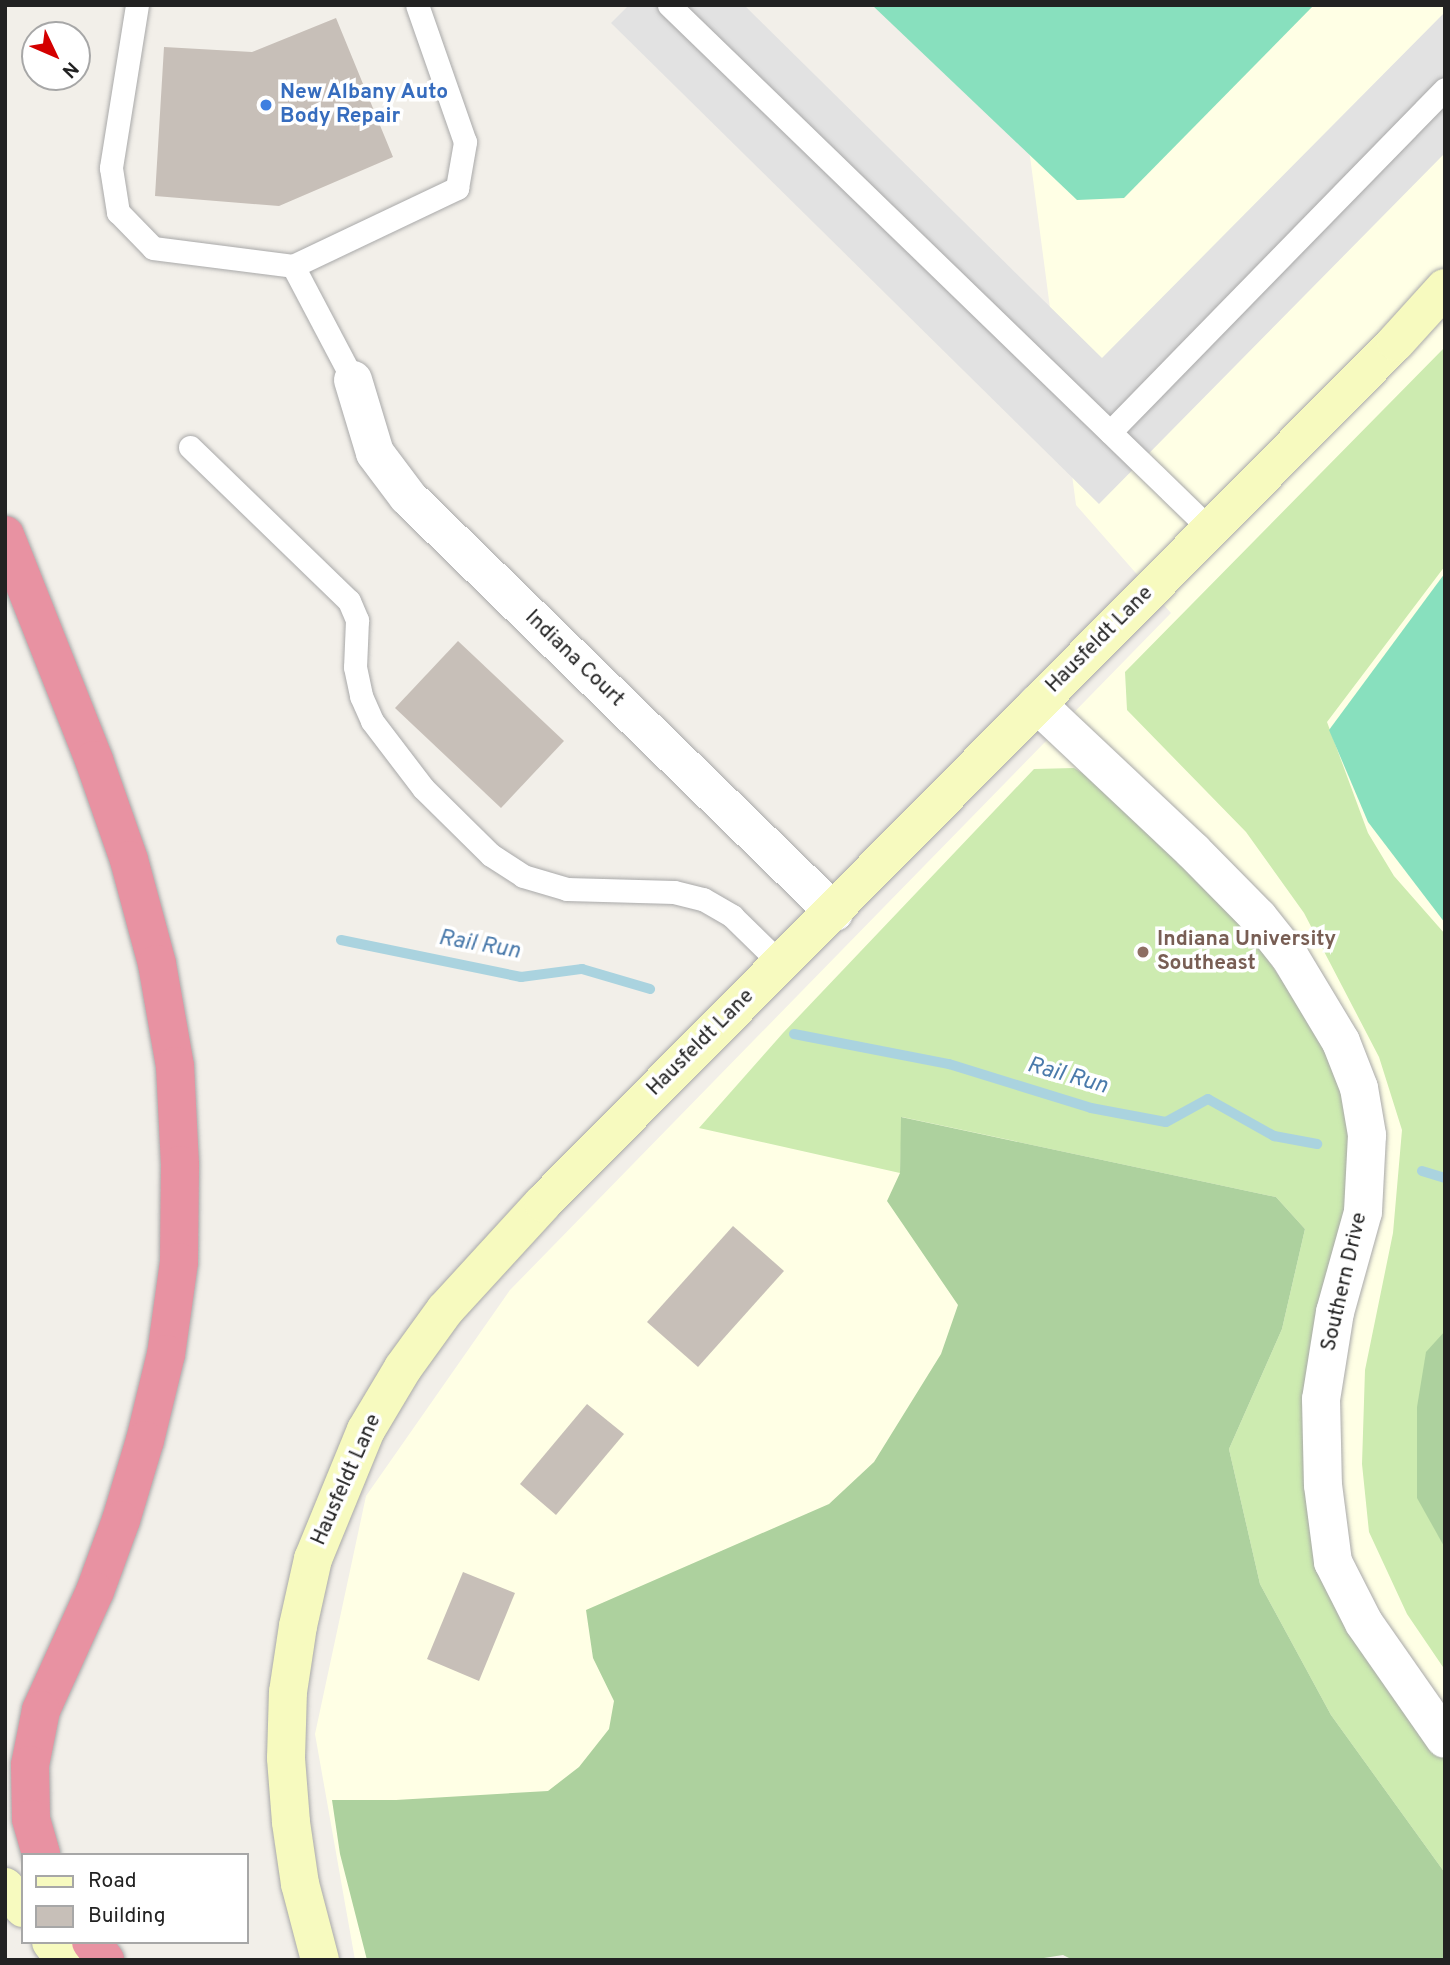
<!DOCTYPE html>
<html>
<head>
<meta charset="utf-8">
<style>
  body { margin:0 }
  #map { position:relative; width:1450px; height:1965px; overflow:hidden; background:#f2efe9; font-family:Overpass,sans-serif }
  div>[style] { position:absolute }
  .education>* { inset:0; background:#ffffe5 }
  .grass>* { inset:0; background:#cdebb0 }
  .forest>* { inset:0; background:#add19e }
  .pitch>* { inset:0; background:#88e0be }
  .parking>* { inset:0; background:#e2e2e2 }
  .stream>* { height:10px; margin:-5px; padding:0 5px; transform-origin:5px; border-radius:5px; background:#aad3df }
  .building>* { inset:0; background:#c7bfb8 }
  .roads { filter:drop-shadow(0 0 2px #a9a9a9) drop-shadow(0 0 2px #a9a9a9) }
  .lane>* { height:23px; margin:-11.5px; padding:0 11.5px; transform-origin:11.5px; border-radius:11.5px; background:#fff }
  .street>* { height:38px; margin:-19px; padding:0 19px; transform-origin:19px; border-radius:19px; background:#fff }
  .secondary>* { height:38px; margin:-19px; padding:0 19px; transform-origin:19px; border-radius:19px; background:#f7fabf }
  .highway>* { height:38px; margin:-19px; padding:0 19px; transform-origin:19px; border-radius:19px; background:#e892a2 }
  .dots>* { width:19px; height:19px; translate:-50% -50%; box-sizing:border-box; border:4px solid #fff; border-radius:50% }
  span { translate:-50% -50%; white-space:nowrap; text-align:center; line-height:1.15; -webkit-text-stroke:7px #fff; paint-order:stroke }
  .shop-label { font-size:21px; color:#366cbe; font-weight:700 }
  .left { translate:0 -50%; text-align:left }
  .street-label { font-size:21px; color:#222 }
  .education-label { font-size:21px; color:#785e54; font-weight:700 }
  .water-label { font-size:23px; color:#4a7aab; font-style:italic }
  .frame { position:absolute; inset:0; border:7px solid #222; pointer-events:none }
  .legend { position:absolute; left:21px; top:1853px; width:228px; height:91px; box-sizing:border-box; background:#fff; border:2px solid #a7a7a7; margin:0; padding:9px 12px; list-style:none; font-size:21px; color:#222 }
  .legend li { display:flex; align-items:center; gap:14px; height:35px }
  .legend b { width:35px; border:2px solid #a7a7a7 }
  .north { position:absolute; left:21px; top:21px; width:70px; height:70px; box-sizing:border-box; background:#fff; border:2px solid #a7a7a7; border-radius:50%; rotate:134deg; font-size:19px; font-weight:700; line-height:28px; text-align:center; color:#222 }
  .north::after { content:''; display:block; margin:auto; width:24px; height:32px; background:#d40000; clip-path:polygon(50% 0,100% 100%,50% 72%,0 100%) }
</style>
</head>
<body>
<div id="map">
  <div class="education">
    <i style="clip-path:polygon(1010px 5px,1445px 5px,1445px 1960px,1035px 1928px,1000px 1960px,355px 1960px,315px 1734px,366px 1496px,510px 1290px,1171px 613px,1076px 505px)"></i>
  </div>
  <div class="grass">
    <i style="clip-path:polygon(1445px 347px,1445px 566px,1327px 722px,1368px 833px,1394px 876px,1445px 934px,1445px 1670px,1407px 1614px,1369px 1532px,1362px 1464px,1365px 1370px,1393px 1233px,1402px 1130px,1379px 1057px,1304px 913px,1246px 832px,1127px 710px,1125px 672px)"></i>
    <i style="clip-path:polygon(1074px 768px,1121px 797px,1249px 933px,1320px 1035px,1356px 1134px,1325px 1556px,1389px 1678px,1445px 1759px,1445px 1873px,1331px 1715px,1260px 1584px,1229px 1449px,1282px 1329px,1305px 1229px,1276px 1197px,902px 1117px,900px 1173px,699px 1128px,783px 1033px,1034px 769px)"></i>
  </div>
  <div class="forest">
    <i style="clip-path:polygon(901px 1117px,1276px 1197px,1305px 1229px,1282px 1329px,1229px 1449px,1260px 1584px,1331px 1715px,1445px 1873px,1445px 1960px,1073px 1960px,1063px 1955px,1031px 1960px,367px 1960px,340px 1854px,332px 1800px,396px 1800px,548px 1791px,579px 1767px,609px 1729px,614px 1701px,593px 1658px,586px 1610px,829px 1504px,874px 1462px,941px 1354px,958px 1305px,887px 1201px,900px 1173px)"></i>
    <i style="clip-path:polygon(1445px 1331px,1445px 1548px,1417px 1498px,1417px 1407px,1426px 1352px)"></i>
  </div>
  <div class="pitch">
    <i style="clip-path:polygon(872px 5px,1314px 5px,1124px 198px,1077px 200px)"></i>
    <i style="clip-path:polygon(1445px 573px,1445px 923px,1368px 822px,1329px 730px)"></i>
  </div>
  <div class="parking">
    <i style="clip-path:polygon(629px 5px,744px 5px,1102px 358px,1445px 12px,1445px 153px,1099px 504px,611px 23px)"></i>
  </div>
  <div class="stream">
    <i style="left:341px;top:940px;width:184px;rotate:11.6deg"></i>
    <i style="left:521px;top:977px;width:62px;rotate:-7.5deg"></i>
    <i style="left:582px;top:969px;width:71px;rotate:16.4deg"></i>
    <i style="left:794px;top:1034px;width:158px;rotate:11deg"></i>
    <i style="left:949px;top:1064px;width:149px;rotate:17.2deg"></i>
    <i style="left:1091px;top:1108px;width:76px;rotate:10.6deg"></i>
    <i style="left:1166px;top:1122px;width:48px;rotate:-28.7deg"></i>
    <i style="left:1208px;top:1099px;width:76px;rotate:29.3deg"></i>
    <i style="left:1274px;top:1136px;width:44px;rotate:10.5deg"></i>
    <i style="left:1422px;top:1171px;width:24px;rotate:17deg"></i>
  </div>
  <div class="building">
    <i style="clip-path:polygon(336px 18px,393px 157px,279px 206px,155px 196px,164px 47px,252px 52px)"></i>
    <i style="clip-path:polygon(458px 641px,564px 741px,501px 808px,395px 708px)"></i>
    <i style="clip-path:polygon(733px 1226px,784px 1271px,698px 1367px,647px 1322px)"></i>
    <i style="clip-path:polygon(587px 1404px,624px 1434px,556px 1515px,520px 1484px)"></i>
    <i style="clip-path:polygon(463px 1572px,515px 1593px,479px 1681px,427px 1659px)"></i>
  </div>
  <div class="roads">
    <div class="lane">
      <i style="left:137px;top:5px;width:165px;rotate:99.1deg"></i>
      <i style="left:111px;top:168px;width:45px;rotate:81deg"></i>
      <i style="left:118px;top:212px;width:50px;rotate:45.8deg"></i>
      <i style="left:153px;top:248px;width:141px;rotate:7.3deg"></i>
      <i style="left:293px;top:266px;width:182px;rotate:-25.4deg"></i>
      <i style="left:457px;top:188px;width:47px;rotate:-80.1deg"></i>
      <i style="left:465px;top:142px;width:145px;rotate:-109.3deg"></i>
      <i style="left:669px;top:5px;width:753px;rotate:44.09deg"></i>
      <i style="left:293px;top:266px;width:129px;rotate:62.2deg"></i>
      <i style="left:1110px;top:432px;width:479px;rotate:-45.7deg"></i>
      <i style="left:190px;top:447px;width:221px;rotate:44.1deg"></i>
      <i style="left:349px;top:601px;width:21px;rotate:67deg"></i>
      <i style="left:357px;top:620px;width:47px;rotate:92.4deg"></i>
      <i style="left:355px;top:667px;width:30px;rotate:78deg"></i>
      <i style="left:361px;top:696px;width:27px;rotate:66deg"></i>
      <i style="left:372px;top:721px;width:84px;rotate:52.7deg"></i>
      <i style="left:423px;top:788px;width:95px;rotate:44.6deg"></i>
      <i style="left:491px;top:855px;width:38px;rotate:33deg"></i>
      <i style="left:523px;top:876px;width:46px;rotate:16.5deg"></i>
      <i style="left:567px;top:889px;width:107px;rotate:1.6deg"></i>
      <i style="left:674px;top:892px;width:30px;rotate:14deg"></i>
      <i style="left:703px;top:899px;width:34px;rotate:30deg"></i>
      <i style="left:732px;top:916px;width:69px;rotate:44.4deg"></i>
    </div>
    <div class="street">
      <i style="left:353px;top:380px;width:76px;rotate:73.2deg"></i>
      <i style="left:375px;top:453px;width:55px;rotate:53.1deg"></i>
      <i style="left:408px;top:497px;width:595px;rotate:44.25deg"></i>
      <i style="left:1037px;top:704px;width:214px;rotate:43.3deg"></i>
      <i style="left:1193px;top:851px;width:93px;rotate:45.4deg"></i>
      <i style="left:1258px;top:917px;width:51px;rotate:51.3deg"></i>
      <i style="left:1290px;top:957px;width:99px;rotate:59deg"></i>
      <i style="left:1341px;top:1042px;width:49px;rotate:68.6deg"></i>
      <i style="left:1359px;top:1088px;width:48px;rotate:80.3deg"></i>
      <i style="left:1367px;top:1135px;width:77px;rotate:93deg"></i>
      <i style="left:1363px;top:1212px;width:104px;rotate:105.6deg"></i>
      <i style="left:1335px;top:1312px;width:88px;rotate:99.1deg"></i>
      <i style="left:1321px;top:1399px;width:86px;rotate:88.7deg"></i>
      <i style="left:1323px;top:1485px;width:78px;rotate:82.6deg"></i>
      <i style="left:1333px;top:1562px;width:68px;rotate:63.1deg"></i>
      <i style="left:1364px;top:1623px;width:141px;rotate:55.1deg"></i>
    </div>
    <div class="secondary">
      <i style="left:5px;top:1887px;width:28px;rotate:49deg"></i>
      <i style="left:51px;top:1942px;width:23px;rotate:52deg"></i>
      <i style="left:320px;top:1960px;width:79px;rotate:-104.7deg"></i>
      <i style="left:300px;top:1884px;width:63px;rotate:-98.3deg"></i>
      <i style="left:291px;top:1822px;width:64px;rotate:-94.5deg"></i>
      <i style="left:286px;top:1758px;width:66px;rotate:-88.3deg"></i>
      <i style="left:288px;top:1692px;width:67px;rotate:-81.4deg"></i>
      <i style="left:298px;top:1626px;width:69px;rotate:-77.4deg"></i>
      <i style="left:313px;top:1559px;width:139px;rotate:-67.7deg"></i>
      <i style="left:366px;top:1430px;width:72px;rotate:-59.2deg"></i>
      <i style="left:403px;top:1368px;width:72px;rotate:-54.1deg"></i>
      <i style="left:445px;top:1310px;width:145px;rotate:-47.5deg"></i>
      <i style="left:543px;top:1203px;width:1212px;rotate:-45.27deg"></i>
      <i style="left:1396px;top:342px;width:73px;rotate:-47.8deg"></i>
    </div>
    <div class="highway">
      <i style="left:5px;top:535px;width:242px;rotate:68.4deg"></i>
      <i style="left:94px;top:760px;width:106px;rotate:70.7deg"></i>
      <i style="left:129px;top:860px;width:108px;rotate:74.9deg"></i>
      <i style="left:157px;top:964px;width:104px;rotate:80deg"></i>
      <i style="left:175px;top:1066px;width:99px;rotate:87.1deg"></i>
      <i style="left:180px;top:1165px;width:97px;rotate:90.6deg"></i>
      <i style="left:179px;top:1262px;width:93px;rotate:98deg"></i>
      <i style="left:166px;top:1354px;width:89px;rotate:103.7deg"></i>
      <i style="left:145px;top:1440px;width:84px;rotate:106.7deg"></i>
      <i style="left:121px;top:1520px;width:76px;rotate:110.1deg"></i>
      <i style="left:95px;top:1591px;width:131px;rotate:114.4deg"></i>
      <i style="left:41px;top:1710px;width:56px;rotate:101.3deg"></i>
      <i style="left:30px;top:1765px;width:54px;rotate:88.9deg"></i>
      <i style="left:31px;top:1819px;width:37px;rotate:74deg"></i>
      <i style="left:91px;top:1942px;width:23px;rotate:52deg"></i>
    </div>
  </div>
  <div class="dots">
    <i style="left:266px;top:105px;background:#3f7fe0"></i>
    <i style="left:1143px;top:952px;background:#8d6e63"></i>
  </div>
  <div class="shop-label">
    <span class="left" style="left:280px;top:105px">New Albany Auto<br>Body Repair</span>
  </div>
  <div class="street-label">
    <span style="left:1100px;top:640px;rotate:-45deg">Hausfeldt Lane</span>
    <span style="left:574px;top:659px;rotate:44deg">Indiana Court</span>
    <span style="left:701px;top:1043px;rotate:-45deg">Hausfeldt Lane</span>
    <span style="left:1345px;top:1282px;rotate:-77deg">Southern Drive</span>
    <span style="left:347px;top:1480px;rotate:-66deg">Hausfeldt Lane</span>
  </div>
  <div class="education-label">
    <span class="left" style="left:1157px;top:952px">Indiana University<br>Southeast</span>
  </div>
  <div class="water-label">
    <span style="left:479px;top:946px;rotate:10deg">Rail Run</span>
    <span style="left:1067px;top:1077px;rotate:16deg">Rail Run</span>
  </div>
  <div class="frame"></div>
  <ul class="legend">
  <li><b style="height:9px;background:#f7fabf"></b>Road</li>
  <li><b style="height:19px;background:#c7bfb8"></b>Building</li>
  </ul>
  <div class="north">N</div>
</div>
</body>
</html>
